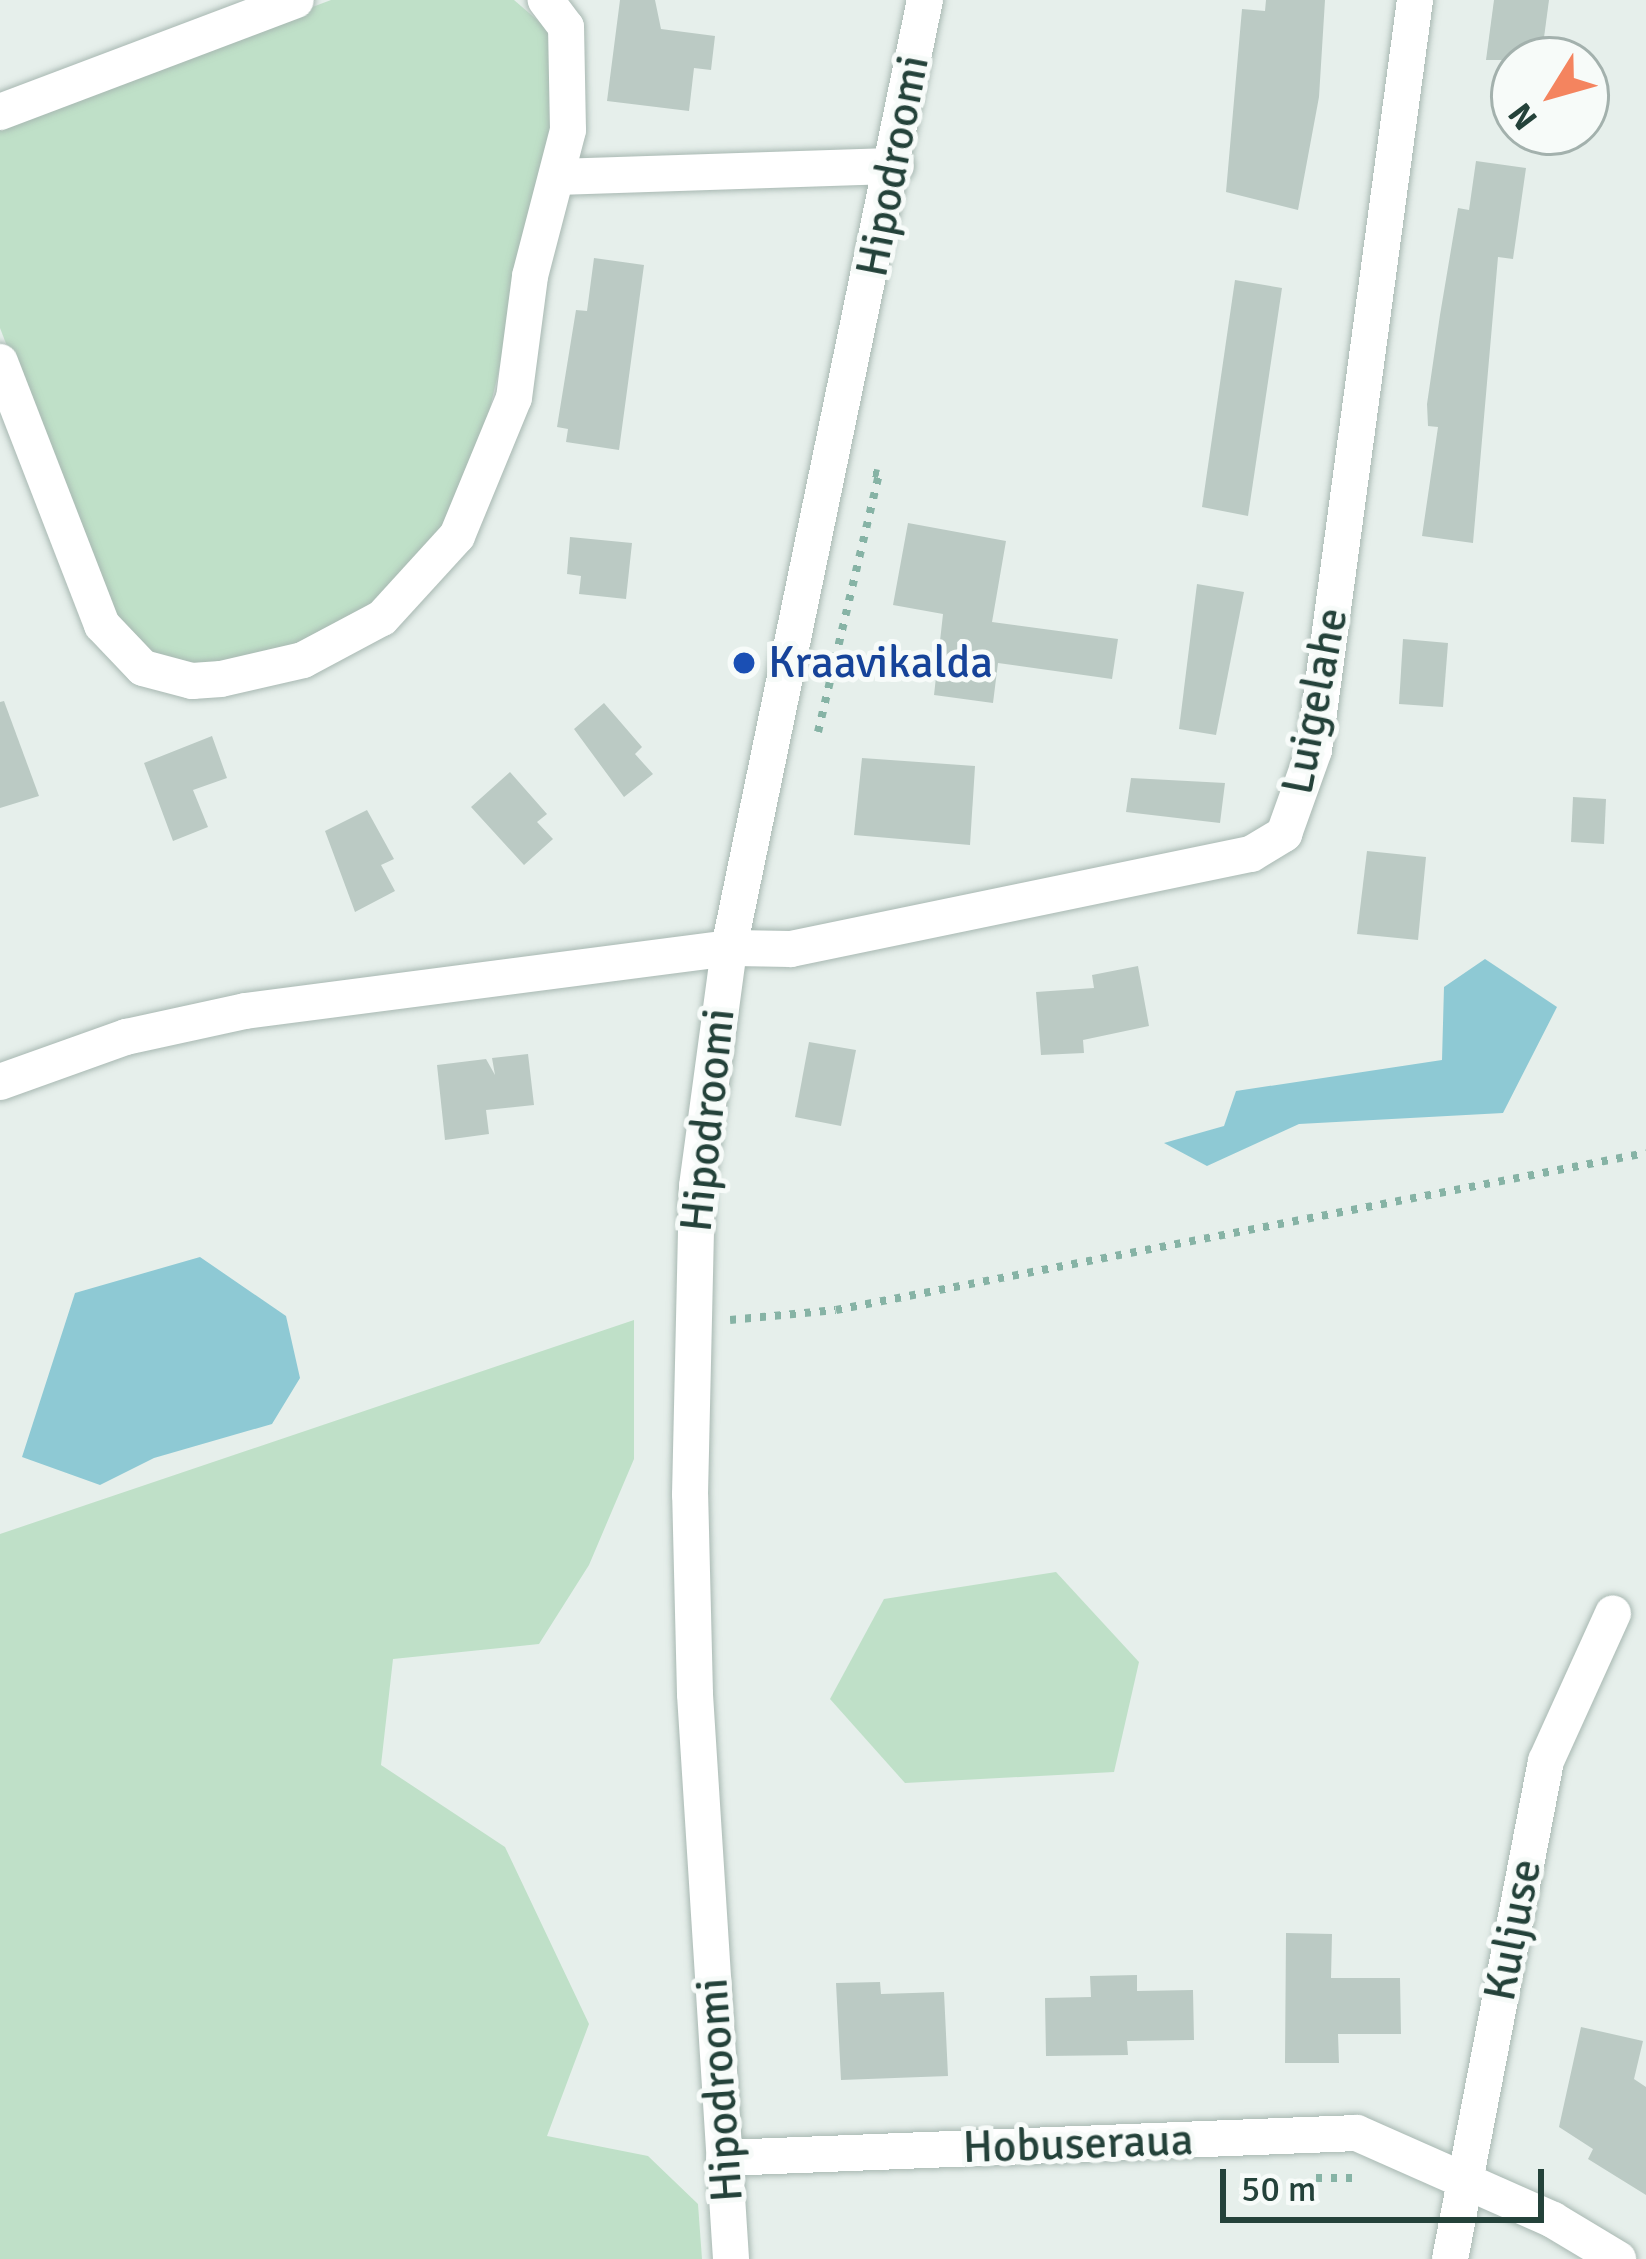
<!DOCTYPE html>
<html>
<head>
<meta charset="utf-8">
<style>
  body { margin:0 }
  #map { position:relative; width:1646px; height:2259px; overflow:hidden; background:#e6efeb; font-family:Signika,sans-serif }
  div>[style] { position:absolute }
  .green>* { inset:0; background:#bfe0c8 }
  .water>* { inset:0; background:#8ec9d4 }
  .building>* { inset:0; background:#bbcac4 }
  .path>* { height:8px; margin-top:-4px; transform-origin:0; background:repeating-linear-gradient(90deg,#86b3a5 0 6px,transparent 0 15px) }
  .roads { filter:drop-shadow(0 0 3px #a8b8b2) drop-shadow(0 0 3px #a8b8b2) }
  .minor>* { height:36px; margin:-18px; padding:0 18px; transform-origin:18px; border-radius:18px; background:#fff }
  .dots>* { width:33px; height:33px; translate:-50% -50%; box-sizing:border-box; border:6px solid #f7fbf9; border-radius:50% }
  span { translate:-50% -50%; white-space:nowrap; text-align:center; line-height:1.15; -webkit-text-stroke:10px #f7fbf9; paint-order:stroke }
  .street-label { font-size:45px; color:#24423a }
  .transit-label { font-size:45px; color:#164399 }
  .left { translate:0 -50%; text-align:left }
  .north { position:absolute; left:1490px; top:36px; width:120px; height:120px; box-sizing:border-box; background:#f7fbf9; border:3px solid #a3b1ad; border-radius:50%; rotate:233deg; font-size:33px; font-weight:700; line-height:48px; text-align:center; color:#24423a }
  .north::after { content:''; display:block; margin:auto; width:42px; height:54px; background:#f4845f; clip-path:polygon(50% 0,100% 100%,50% 72%,0 100%) }
  .scale { position:absolute; left:1220px; top:2169px; width:324px; height:54px; box-sizing:border-box; border:6px solid #24423a; border-top:0; padding-left:15px; font-size:36px; line-height:42px; white-space:nowrap; color:#24423a; -webkit-text-stroke:9px #f7fbf9; paint-order:stroke }
</style>
</head>
<body>
<div id="map">
  <div class="green">
    <i style="clip-path:polygon(331px 0,514px 0,551px 32px,553px 140px,466px 510px,428px 560px,324px 640px,207px 674px,146px 662px,118px 633px,0 328px,0 125px)"></i>
    <i style="clip-path:polygon(634px 1320px,634px 1459px,589px 1565px,539px 1644px,393px 1659px,381px 1765px,505px 1847px,589px 2024px,547px 2136px,648px 2156px,698px 2204px,702px 2259px,0 2259px,0 1534px)"></i>
    <i style="clip-path:polygon(1056px 1572px,1139px 1662px,1114px 1772px,905px 1783px,830px 1699px,884px 1599px)"></i>
  </div>
  <div class="water">
    <i style="clip-path:polygon(1485px 959px,1557px 1007px,1503px 1113px,1299px 1124px,1207px 1166px,1164px 1143px,1224px 1126px,1236px 1091px,1442px 1060px,1444px 987px)"></i>
    <i style="clip-path:polygon(200px 1257px,286px 1316px,300px 1378px,272px 1424px,154px 1458px,100px 1485px,22px 1457px,75px 1293px)"></i>
  </div>
  <div class="building">
    <i style="clip-path:polygon(620px 0,655px 0,661px 29px,715px 36px,711px 70px,694px 68px,689px 111px,607px 101px)"></i>
    <i style="clip-path:polygon(1266px 0,1325px 0,1319px 97px,1298px 210px,1226px 192px,1242px 9px,1265px 11px)"></i>
    <i style="clip-path:polygon(1494px 0,1549px 0,1541px 60px,1486px 60px)"></i>
    <i style="clip-path:polygon(1476px 161px,1526px 168px,1513px 259px,1498px 257px,1473px 543px,1422px 536px,1438px 427px,1428px 426px,1427px 404px,1440px 315px,1458px 208px,1469px 210px)"></i>
    <i style="clip-path:polygon(594px 258px,644px 265px,619px 450px,566px 442px,568px 429px,557px 427px,576px 310px,587px 311px)"></i>
    <i style="clip-path:polygon(1235px 280px,1282px 288px,1248px 516px,1202px 507px)"></i>
    <i style="clip-path:polygon(908px 523px,1006px 541px,992px 622px,1118px 639px,1112px 679px,998px 663px,993px 703px,934px 695px,943px 614px,893px 605px)"></i>
    <i style="clip-path:polygon(570px 537px,632px 543px,626px 599px,579px 594px,581px 576px,567px 574px)"></i>
    <i style="clip-path:polygon(1197px 584px,1244px 592px,1216px 735px,1179px 729px)"></i>
    <i style="clip-path:polygon(1403px 639px,1448px 643px,1443px 707px,1399px 704px)"></i>
    <i style="clip-path:polygon(4px 701px,39px 796px,0 808px,0 702px)"></i>
    <i style="clip-path:polygon(604px 703px,642px 747px,635px 754px,653px 774px,624px 797px,574px 729px)"></i>
    <i style="clip-path:polygon(212px 736px,227px 778px,193px 790px,208px 827px,173px 841px,144px 763px)"></i>
    <i style="clip-path:polygon(862px 758px,975px 766px,970px 845px,854px 835px)"></i>
    <i style="clip-path:polygon(510px 772px,547px 814px,537px 822px,553px 839px,524px 865px,471px 807px)"></i>
    <i style="clip-path:polygon(1131px 778px,1225px 783px,1220px 823px,1126px 812px)"></i>
    <i style="clip-path:polygon(1573px 797px,1606px 799px,1604px 844px,1571px 842px)"></i>
    <i style="clip-path:polygon(367px 810px,394px 859px,381px 865px,395px 891px,355px 912px,325px 831px)"></i>
    <i style="clip-path:polygon(1367px 851px,1426px 857px,1418px 940px,1357px 934px)"></i>
    <i style="clip-path:polygon(1138px 966px,1149px 1026px,1083px 1040px,1084px 1053px,1041px 1055px,1036px 992px,1094px 988px,1092px 975px)"></i>
    <i style="clip-path:polygon(809px 1042px,856px 1050px,841px 1126px,795px 1117px)"></i>
    <i style="clip-path:polygon(528px 1054px,534px 1105px,486px 1110px,489px 1134px,445px 1140px,437px 1065px,486px 1059px,495px 1075px,492px 1058px)"></i>
    <i style="clip-path:polygon(1286px 1933px,1332px 1934px,1331px 1978px,1400px 1978px,1401px 2034px,1338px 2034px,1339px 2063px,1285px 2063px)"></i>
    <i style="clip-path:polygon(1137px 1975px,1137px 1991px,1193px 1990px,1194px 2040px,1127px 2041px,1128px 2055px,1046px 2056px,1045px 1998px,1091px 1997px,1090px 1976px)"></i>
    <i style="clip-path:polygon(880px 1982px,881px 1994px,944px 1992px,948px 2076px,841px 2080px,836px 1983px)"></i>
    <i style="clip-path:polygon(1581px 2027px,1643px 2041px,1634px 2079px,1646px 2087px,1646px 2195px,1588px 2159px,1593px 2149px,1559px 2127px)"></i>
  </div>
  <div class="path">
    <i style="left:818px;top:732px;width:265px;rotate:-76.7deg"></i>
    <i style="left:879px;top:474px;width:14px;rotate:-168deg"></i>
    <i style="left:730px;top:1320px;width:106px;rotate:-5.4deg"></i>
    <i style="left:836px;top:1310px;width:825px;rotate:-10.97deg"></i>
    <i style="left:1316px;top:2178px;width:39px"></i>
  </div>
  <div class="roads">
    <div class="minor">
      <i style="left:0;top:112px;width:316px;rotate:-20.7deg"></i>
      <i style="left:560px;top:177px;width:336px;rotate:-1.9deg"></i>
      <i style="left:0;top:362px;width:282px;rotate:68.8deg"></i>
      <i style="left:102px;top:625px;width:59px;rotate:46.4deg"></i>
      <i style="left:143px;top:668px;width:51px;rotate:14.9deg"></i>
      <i style="left:192px;top:681px;width:29px;rotate:-4deg"></i>
      <i style="left:221px;top:679px;width:84px;rotate:-13deg"></i>
      <i style="left:303px;top:660px;width:89px;rotate:-28deg"></i>
      <i style="left:382px;top:618px;width:111px;rotate:-47.6deg"></i>
      <i style="left:457px;top:536px;width:149px;rotate:-67.6deg"></i>
      <i style="left:514px;top:398px;width:123px;rotate:-82.5deg"></i>
      <i style="left:530px;top:276px;width:151px;rotate:-75.4deg"></i>
      <i style="left:568px;top:130px;width:103px;rotate:-91.1deg"></i>
      <i style="left:566px;top:27px;width:34px;rotate:-127deg"></i>
      <i style="left:0;top:1082px;width:134px;rotate:-19.7deg"></i>
      <i style="left:126px;top:1037px;width:122px;rotate:-12.3deg"></i>
      <i style="left:245px;top:1011px;width:488px;rotate:-7.4deg"></i>
      <i style="left:729px;top:948px;width:62px;rotate:0.9deg"></i>
      <i style="left:791px;top:949px;width:470px;rotate:-11.7deg"></i>
      <i style="left:1251px;top:854px;width:39px;rotate:-31deg"></i>
      <i style="left:1284px;top:834px;width:89px;rotate:-70.3deg"></i>
      <i style="left:1314px;top:750px;width:757px;rotate:-82.33deg"></i>
      <i style="left:724px;top:2158px;width:633px;rotate:-2.26deg"></i>
      <i style="left:1357px;top:2133px;width:214px;rotate:23.9deg"></i>
      <i style="left:1553px;top:2220px;width:76px;rotate:31deg"></i>
      <i style="left:731px;top:2259px;width:566px;rotate:-93.65deg"></i>
      <i style="left:695px;top:1694px;width:199px;rotate:-91.4deg"></i>
      <i style="left:690px;top:1495px;width:309px;rotate:-88.7deg"></i>
      <i style="left:697px;top:1186px;width:240px;rotate:-82.3deg"></i>
      <i style="left:729px;top:948px;width:968px;rotate:-78.32deg"></i>
      <i style="left:1450px;top:2259px;width:507px;rotate:-79.09deg"></i>
      <i style="left:1546px;top:1761px;width:162px;rotate:-65.6deg"></i>
    </div>
  </div>
  <div class="dots">
    <i style="left:744px;top:663px;background:#1a4fb4"></i>
  </div>
  <div class="street-label">
    <span style="left:893px;top:166px;rotate:-79deg">Hipodroomi</span>
    <span style="left:1315px;top:701px;rotate:-79deg">Luigelahe</span>
    <span style="left:708px;top:1120px;rotate:-84deg">Hipodroomi</span>
    <span style="left:1513px;top:1930px;rotate:-79deg">Kuljuse</span>
    <span style="left:720px;top:2090px;rotate:-94deg">Hipodroomi</span>
    <span style="left:1078px;top:2144px;rotate:-2deg">Hobuseraua</span>
  </div>
  <div class="transit-label">
    <span class="left" style="left:768px;top:663px">Kraavikalda</span>
  </div>
  <div class="north">N</div>
  <div class="scale">50 m</div>
</div>
</body>
</html>
